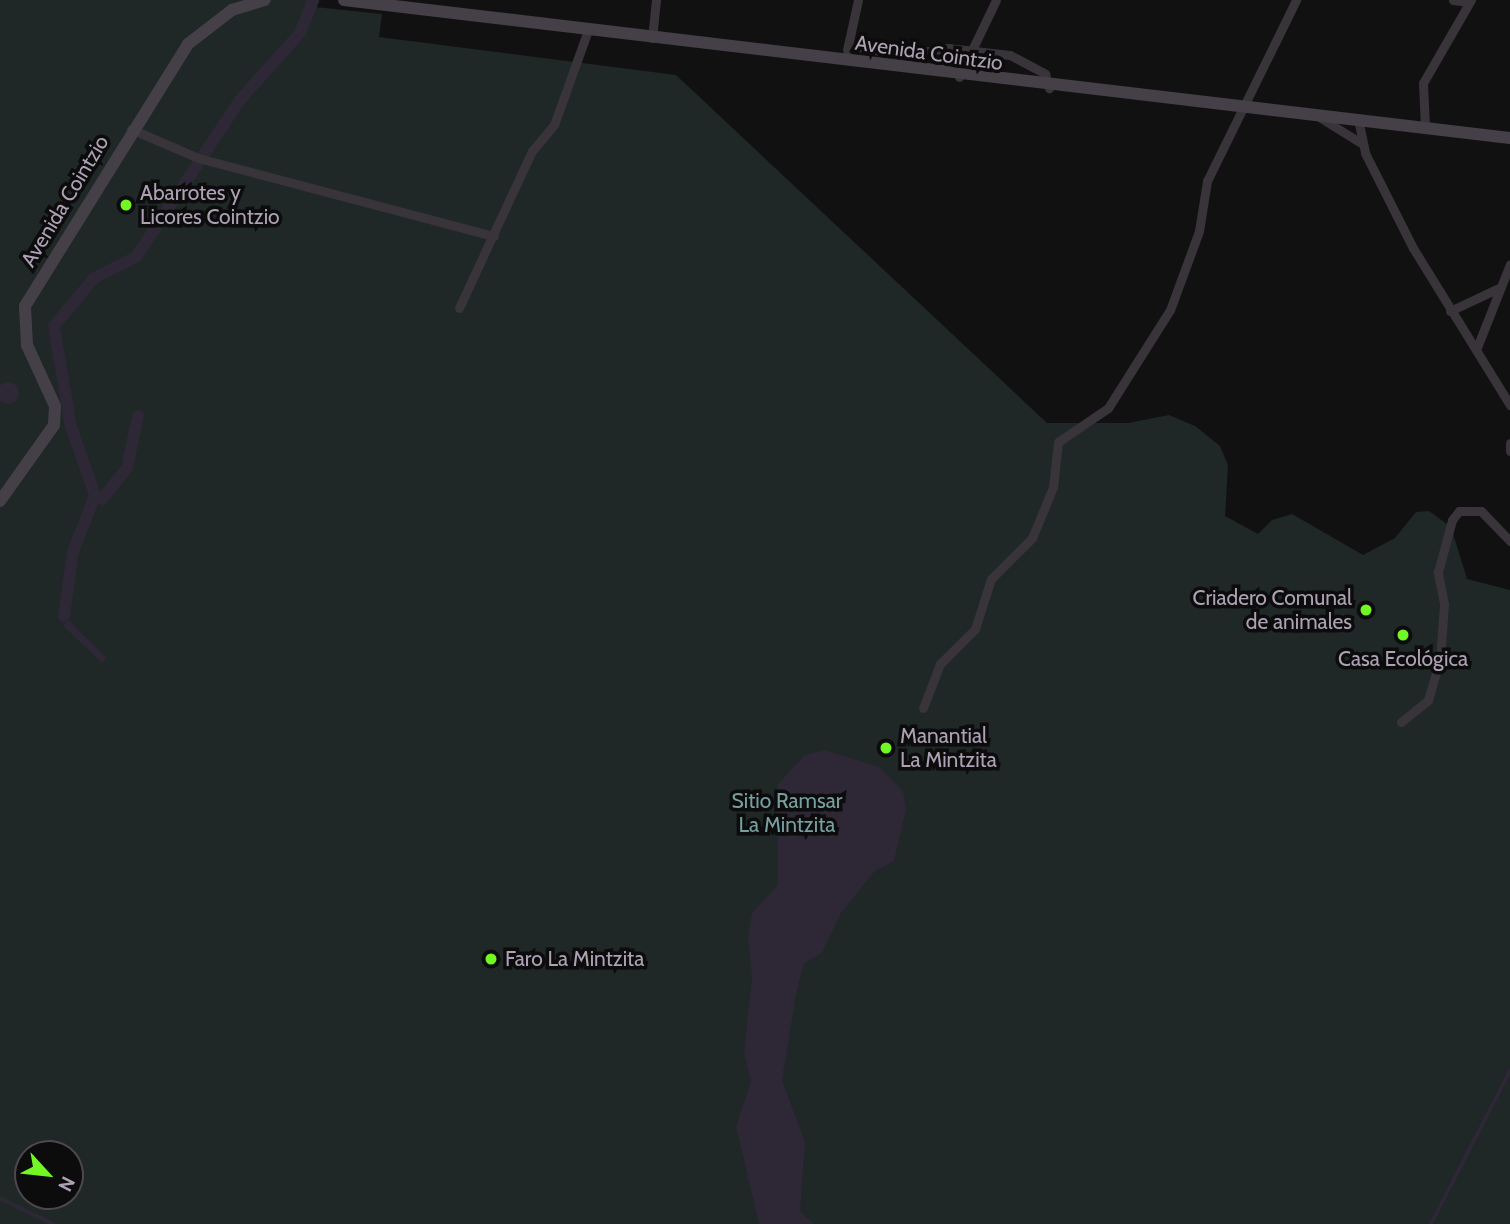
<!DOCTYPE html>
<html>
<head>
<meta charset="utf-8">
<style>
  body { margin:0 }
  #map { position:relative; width:1510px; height:1224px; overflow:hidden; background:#121112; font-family:Cabin,sans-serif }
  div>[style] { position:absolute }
  .green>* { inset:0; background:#1f2727 }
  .water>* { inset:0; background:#2d2736 }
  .round { border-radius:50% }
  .stream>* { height:3.5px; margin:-1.75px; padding:0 1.75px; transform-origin:1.75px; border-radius:1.75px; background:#2d2736 }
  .canal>* { height:12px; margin:-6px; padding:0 6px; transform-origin:6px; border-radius:6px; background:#2d2736 }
  .minor>* { height:9px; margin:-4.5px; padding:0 4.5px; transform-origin:4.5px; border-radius:4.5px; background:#38343a }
  .secondary>* { height:12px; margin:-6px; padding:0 6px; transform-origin:6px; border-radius:6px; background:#454048 }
  .dots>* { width:19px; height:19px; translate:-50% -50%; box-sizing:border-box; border:4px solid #0d0c0d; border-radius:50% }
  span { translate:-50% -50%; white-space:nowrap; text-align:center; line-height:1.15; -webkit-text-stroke:7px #0d0c0d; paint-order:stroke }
  .street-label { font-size:21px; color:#ada2b4 }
  .poi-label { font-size:21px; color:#ada2b4 }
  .left { translate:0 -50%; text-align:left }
  .right { translate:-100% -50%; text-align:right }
  .park-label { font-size:21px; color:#789fa0 }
  .north { position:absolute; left:14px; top:1140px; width:70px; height:70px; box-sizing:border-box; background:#0d0c0d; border:2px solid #4d4850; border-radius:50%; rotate:117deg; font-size:19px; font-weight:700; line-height:28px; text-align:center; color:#ada2b4 }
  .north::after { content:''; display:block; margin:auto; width:24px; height:32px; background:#73f724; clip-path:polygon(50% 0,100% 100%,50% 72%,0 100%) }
</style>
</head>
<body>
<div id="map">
  <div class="green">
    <i style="clip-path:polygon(evenodd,0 0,307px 0,315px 7px,382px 14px,379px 37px,676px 75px,1047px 423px,1128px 423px,1169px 415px,1195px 426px,1220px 446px,1228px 465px,1225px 516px,1258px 534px,1272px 520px,1292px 514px,1363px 555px,1395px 538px,1416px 512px,1429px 511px,1451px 527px,1467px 579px,1510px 590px,1510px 1224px,0 1224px,0 0,28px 1154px,70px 1154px,70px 1196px,28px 1196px,28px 1154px)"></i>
  </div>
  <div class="water">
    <i class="round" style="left:-3px;top:382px;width:22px;height:22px"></i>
    <i style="clip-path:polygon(68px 620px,107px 658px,102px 663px,63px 626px)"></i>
    <i style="clip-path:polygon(825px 750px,879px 767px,903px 791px,906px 810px,894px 861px,875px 871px,841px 913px,822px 953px,804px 963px,796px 995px,782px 1080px,805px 1142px,800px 1211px,814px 1224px,759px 1224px,736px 1126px,751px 1082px,744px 1053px,752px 978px,748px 937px,752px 913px,778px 885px,778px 784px,805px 755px)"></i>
  </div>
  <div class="stream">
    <i style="left:0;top:1198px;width:59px;rotate:26.1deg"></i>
    <i style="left:1431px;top:1224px;width:172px;rotate:-62.7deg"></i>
  </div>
  <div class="canal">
    <i style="left:138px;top:416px;width:53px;rotate:101.9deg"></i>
    <i style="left:127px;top:468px;width:40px;rotate:129deg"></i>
    <i style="left:102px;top:499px;width:8px;rotate:-150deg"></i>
    <i style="left:95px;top:495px;width:72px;rotate:-109.4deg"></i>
    <i style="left:71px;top:427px;width:102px;rotate:-99.6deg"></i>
    <i style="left:54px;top:326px;width:62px;rotate:-50.2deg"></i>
    <i style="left:94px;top:278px;width:47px;rotate:-26.6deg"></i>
    <i style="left:136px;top:257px;width:188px;rotate:-56.5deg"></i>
    <i style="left:240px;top:100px;width:90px;rotate:-48.2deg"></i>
    <i style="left:300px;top:33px;width:35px;rotate:-68deg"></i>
    <i style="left:64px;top:616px;width:65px;rotate:-82deg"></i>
    <i style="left:73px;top:552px;width:61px;rotate:-68.9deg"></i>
  </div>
  <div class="minor">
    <i style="left:1453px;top:0;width:16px;rotate:7deg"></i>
    <i style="left:652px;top:38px;width:38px;rotate:-84deg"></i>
    <i style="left:848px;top:45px;width:55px;rotate:10.5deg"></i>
    <i style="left:902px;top:55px;width:47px;rotate:-8.7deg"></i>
    <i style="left:948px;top:48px;width:62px;rotate:6.4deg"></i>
    <i style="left:1010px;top:55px;width:40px;rotate:28deg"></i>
    <i style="left:1045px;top:74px;width:15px;rotate:74deg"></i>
    <i style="left:847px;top:50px;width:51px;rotate:-77.6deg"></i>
    <i style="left:959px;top:77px;width:85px;rotate:-64.3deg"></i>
    <i style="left:1316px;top:115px;width:53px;rotate:31.9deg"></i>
    <i style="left:1358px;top:119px;width:35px;rotate:78deg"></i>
    <i style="left:1365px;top:153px;width:106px;rotate:63.2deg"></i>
    <i style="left:1413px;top:248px;width:185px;rotate:58.3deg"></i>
    <i style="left:1425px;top:127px;width:44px;rotate:-92.6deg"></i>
    <i style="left:1423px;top:83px;width:96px;rotate:-60deg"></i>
    <i style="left:131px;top:129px;width:73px;rotate:23.4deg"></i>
    <i style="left:198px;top:158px;width:306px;rotate:14.8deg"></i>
    <i style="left:459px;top:308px;width:173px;rotate:-65.1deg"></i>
    <i style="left:532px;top:151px;width:34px;rotate:-50deg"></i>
    <i style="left:554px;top:125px;width:101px;rotate:-70.3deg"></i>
    <i style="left:1450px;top:311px;width:56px;rotate:-25.2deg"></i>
    <i style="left:1476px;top:350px;width:92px;rotate:-68.4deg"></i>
    <i style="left:1510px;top:443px;width:8px;rotate:90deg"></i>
    <i style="left:923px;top:708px;width:47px;rotate:-68.9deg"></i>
    <i style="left:940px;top:664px;width:49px;rotate:-45deg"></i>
    <i style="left:975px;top:629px;width:52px;rotate:-72.3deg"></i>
    <i style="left:991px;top:579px;width:58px;rotate:-45deg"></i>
    <i style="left:1032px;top:538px;width:55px;rotate:-67.6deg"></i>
    <i style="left:1053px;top:487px;width:45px;rotate:-83.7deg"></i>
    <i style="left:1058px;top:442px;width:60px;rotate:-34.2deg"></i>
    <i style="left:1108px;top:408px;width:116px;rotate:-57.7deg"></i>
    <i style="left:1170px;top:310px;width:84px;rotate:-69.8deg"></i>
    <i style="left:1199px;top:231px;width:51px;rotate:-80.9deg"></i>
    <i style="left:1207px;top:181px;width:202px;rotate:-63.8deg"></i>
    <i style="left:1401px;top:722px;width:35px;rotate:-39deg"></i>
    <i style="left:1428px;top:700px;width:43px;rotate:-73.7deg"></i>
    <i style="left:1440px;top:659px;width:55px;rotate:-85.8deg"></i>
    <i style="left:1444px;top:604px;width:33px;rotate:-101deg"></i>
    <i style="left:1438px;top:572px;width:54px;rotate:-74.9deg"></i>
    <i style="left:1452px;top:520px;width:11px;rotate:-52deg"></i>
    <i style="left:1459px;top:511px;width:22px"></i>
    <i style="left:1481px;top:511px;width:42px;rotate:46deg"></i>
  </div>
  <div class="secondary">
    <i style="left:344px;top:0;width:1174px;rotate:6.75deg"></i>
    <i style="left:0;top:501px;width:93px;rotate:-54.6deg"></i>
    <i style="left:54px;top:425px;width:19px;rotate:-87deg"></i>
    <i style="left:55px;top:406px;width:67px;rotate:-114.7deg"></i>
    <i style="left:27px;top:345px;width:39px;rotate:-93deg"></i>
    <i style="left:25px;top:306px;width:309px;rotate:-58.1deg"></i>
    <i style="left:188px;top:44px;width:56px;rotate:-37.7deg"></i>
    <i style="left:232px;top:10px;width:34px;rotate:-17deg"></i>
  </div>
  <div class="dots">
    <i style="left:126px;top:205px;background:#73f724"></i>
    <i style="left:1366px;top:610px;background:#73f724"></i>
    <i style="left:1403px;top:635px;background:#73f724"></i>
    <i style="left:886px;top:748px;background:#73f724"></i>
    <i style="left:491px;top:959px;background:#73f724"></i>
  </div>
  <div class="street-label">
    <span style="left:929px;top:53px;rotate:8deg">Avenida Cointzio</span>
    <span style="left:65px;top:201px;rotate:-59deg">Avenida Cointzio</span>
  </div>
  <div class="poi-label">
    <span class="left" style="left:140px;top:205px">Abarrotes y<br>Licores Cointzio</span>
    <span class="right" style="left:1352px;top:610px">Criadero Comunal<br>de animales</span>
    <span style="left:1403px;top:659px">Casa Ecológica</span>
    <span class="left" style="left:900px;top:748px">Manantial<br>La Mintzita</span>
    <span class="left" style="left:505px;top:959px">Faro La Mintzita</span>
  </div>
  <div class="park-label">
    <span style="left:787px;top:813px">Sitio Ramsar<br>La Mintzita</span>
  </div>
  <div class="north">N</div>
</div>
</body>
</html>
